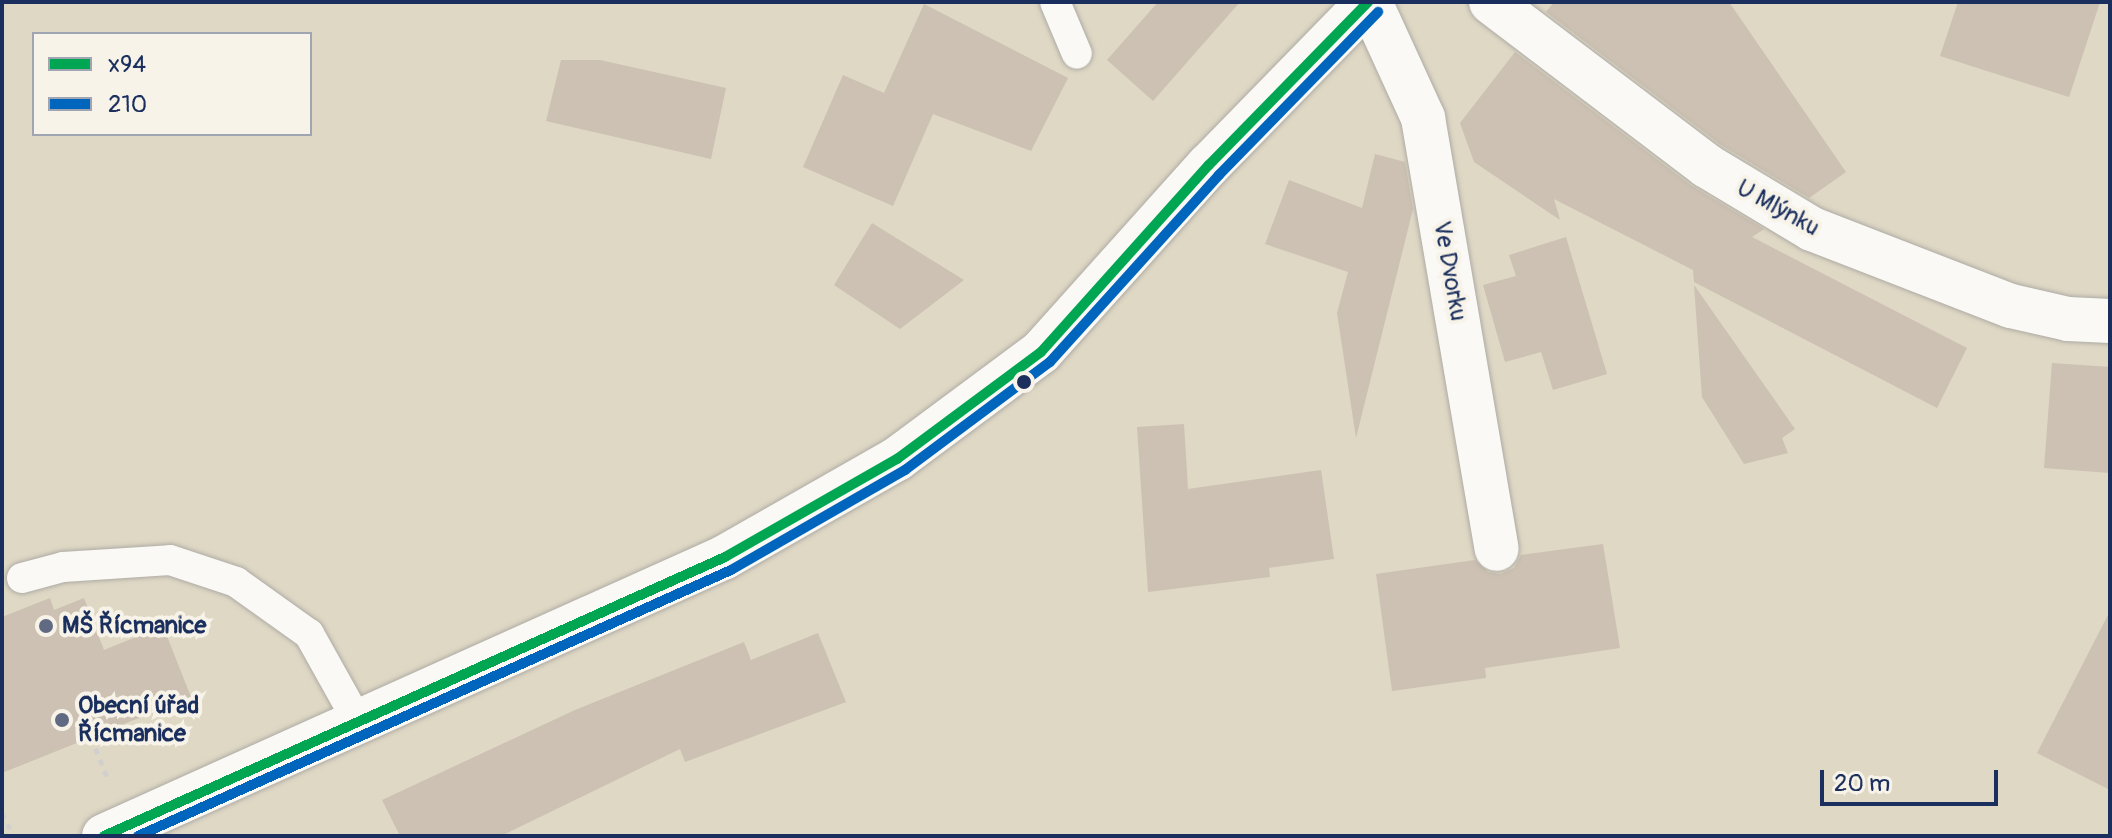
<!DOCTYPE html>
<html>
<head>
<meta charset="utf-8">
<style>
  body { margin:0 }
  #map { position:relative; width:2112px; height:838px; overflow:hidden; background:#dfd8c5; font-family:Pangolin,sans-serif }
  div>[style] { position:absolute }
  .building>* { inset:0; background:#ccc1b2 }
  .path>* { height:5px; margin-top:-2.5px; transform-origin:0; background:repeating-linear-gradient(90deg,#d1d0ce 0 6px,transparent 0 12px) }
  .roads { filter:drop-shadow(0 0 2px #aeaba4) drop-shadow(0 0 2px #aeaba4) }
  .lane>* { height:30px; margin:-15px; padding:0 15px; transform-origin:15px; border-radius:15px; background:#faf9f6 }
  .street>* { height:44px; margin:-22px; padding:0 22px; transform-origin:22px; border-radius:22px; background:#faf9f6 }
  .secondary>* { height:44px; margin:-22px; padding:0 22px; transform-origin:22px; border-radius:22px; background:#faf9f6 }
  .bus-1>* { height:10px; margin:-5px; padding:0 5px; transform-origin:5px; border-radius:5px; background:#00a651 }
  .bus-2>* { height:10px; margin:-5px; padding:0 5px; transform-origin:5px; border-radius:5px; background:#0065bd }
  .dots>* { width:22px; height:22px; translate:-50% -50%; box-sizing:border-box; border:4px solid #f7f3e8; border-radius:50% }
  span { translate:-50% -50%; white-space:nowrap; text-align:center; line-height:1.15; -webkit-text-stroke:8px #f7f3e8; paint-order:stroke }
  .street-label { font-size:24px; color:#1b2f5e }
  .poi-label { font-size:24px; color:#1b2f5e; font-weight:700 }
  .left { translate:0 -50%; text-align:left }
  .frame { position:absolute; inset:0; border:4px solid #1b2f5e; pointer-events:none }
  .legend { position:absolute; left:32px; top:32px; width:280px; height:104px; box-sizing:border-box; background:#f7f3e8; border:2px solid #9fa5b1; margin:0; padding:10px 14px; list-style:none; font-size:24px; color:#1b2f5e }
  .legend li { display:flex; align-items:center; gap:16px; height:40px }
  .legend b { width:40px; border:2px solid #9fa5b1 }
  .scale { position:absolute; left:1820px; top:770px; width:178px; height:36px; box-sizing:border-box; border:4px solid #1b2f5e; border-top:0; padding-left:10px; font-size:24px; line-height:28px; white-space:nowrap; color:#1b2f5e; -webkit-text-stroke:6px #f7f3e8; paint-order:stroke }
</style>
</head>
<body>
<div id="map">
  <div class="building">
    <i style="clip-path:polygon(1158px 2px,1240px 2px,1153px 101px,1107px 60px)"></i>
    <i style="clip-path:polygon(1554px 2px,1729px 2px,1846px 172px,1809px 198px,1721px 145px,1546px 12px)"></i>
    <i style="clip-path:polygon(1958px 2px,2100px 2px,2069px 97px,1940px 56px)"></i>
    <i style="clip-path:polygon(924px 4px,1068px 78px,1031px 151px,933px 114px,893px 206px,803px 167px,843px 75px,884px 93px)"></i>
    <i style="clip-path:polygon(1515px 52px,1692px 186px,1764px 229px,1752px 237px,1967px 348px,1937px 408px,1694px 282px,1693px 270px,1554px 199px,1560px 220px,1474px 162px,1460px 123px)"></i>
    <i style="clip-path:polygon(561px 60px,600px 60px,726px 88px,711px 159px,546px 121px)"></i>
    <i style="clip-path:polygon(1375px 154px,1405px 162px,1413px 209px,1356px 438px,1337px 313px,1348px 272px,1265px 244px,1289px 180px,1362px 208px)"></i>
    <i style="clip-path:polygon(872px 223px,964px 280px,900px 329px,834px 285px)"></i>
    <i style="clip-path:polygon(1566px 237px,1607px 374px,1553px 390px,1541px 352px,1505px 362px,1483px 285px,1516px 276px,1509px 255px)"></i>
    <i style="clip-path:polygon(1694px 285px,1795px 429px,1782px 438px,1788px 453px,1744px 464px,1702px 397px)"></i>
    <i style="clip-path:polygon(2052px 363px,2110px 367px,2110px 473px,2044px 468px)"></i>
    <i style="clip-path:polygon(1184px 424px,1188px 489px,1321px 470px,1334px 559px,1269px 568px,1270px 577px,1148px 592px,1137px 427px)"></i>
    <i style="clip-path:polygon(1603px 544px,1620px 648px,1485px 668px,1486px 678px,1392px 691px,1376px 574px,1475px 560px,1488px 572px,1500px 574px,1514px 568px,1521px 555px)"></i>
    <i style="clip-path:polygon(50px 598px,54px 610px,84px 598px,104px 650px,163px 626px,191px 697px,2px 773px,2px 617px)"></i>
    <i style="clip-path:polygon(2110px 611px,2110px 790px,2037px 753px)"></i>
    <i style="clip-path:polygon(818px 633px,846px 702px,685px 762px,680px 749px,501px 836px,400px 836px,382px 800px,575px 710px,744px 642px,751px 660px)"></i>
  </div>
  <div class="path">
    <i style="left:91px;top:737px;width:43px;rotate:68.2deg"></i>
    <i style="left:2px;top:813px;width:25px;rotate:64deg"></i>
  </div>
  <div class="roads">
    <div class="lane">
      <i style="left:1055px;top:2px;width:56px;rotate:67.1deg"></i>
      <i style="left:22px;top:578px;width:42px;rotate:-15deg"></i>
      <i style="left:63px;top:567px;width:107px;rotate:-3.7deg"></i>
      <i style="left:170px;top:560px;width:70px;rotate:18.4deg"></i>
      <i style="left:236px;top:582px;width:90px;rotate:35.5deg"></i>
      <i style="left:309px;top:634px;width:98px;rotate:60.8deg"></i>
    </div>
    <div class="street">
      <i style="left:1370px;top:2px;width:128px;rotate:65.4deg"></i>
      <i style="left:1423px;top:118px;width:437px;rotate:80.3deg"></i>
      <i style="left:1491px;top:2px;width:271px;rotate:37.2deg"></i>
      <i style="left:1707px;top:166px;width:122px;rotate:31deg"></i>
      <i style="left:1812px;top:229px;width:213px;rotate:21.2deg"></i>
      <i style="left:2011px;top:306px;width:58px;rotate:12.8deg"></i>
      <i style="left:2068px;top:319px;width:42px;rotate:2.7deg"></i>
    </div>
    <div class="secondary">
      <i style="left:104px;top:836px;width:681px;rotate:-24.19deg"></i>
      <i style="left:725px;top:557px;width:198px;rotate:-29.7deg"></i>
      <i style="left:897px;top:459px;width:179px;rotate:-36.6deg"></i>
      <i style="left:1041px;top:352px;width:251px;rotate:-48.1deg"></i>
      <i style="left:1209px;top:165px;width:228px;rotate:-45.7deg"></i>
    </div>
  </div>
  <div class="bus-1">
    <i style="left:104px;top:836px;width:681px;rotate:-24.19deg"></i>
    <i style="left:725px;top:557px;width:198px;rotate:-29.7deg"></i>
    <i style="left:897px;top:459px;width:179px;rotate:-36.6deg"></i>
    <i style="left:1041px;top:352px;width:251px;rotate:-48.1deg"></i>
    <i style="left:1209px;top:165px;width:228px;rotate:-45.7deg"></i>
  </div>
  <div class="bus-2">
    <i style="left:138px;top:836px;width:650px;rotate:-24.16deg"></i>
    <i style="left:731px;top:570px;width:201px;rotate:-29.9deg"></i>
    <i style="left:905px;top:470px;width:181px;rotate:-36.7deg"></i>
    <i style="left:1050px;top:362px;width:252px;rotate:-47.9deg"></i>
    <i style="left:1219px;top:175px;width:228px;rotate:-45.7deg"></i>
  </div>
  <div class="dots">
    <i style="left:1024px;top:382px;background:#1b2f5e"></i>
    <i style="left:46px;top:626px;background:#606a82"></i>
    <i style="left:62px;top:720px;background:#606a82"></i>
  </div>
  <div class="street-label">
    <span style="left:1778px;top:208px;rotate:29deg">U Mlýnku</span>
    <span style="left:1450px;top:271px;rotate:80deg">Ve Dvorku</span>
  </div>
  <div class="poi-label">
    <span class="left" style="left:62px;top:626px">MŠ Řícmanice</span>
    <span class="left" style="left:78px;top:720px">Obecní úřad<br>Řícmanice</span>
  </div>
  <div class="frame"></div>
  <ul class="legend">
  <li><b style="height:10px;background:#00a651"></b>x94</li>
  <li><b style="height:10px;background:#0065bd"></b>210</li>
  </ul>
  <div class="scale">20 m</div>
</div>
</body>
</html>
